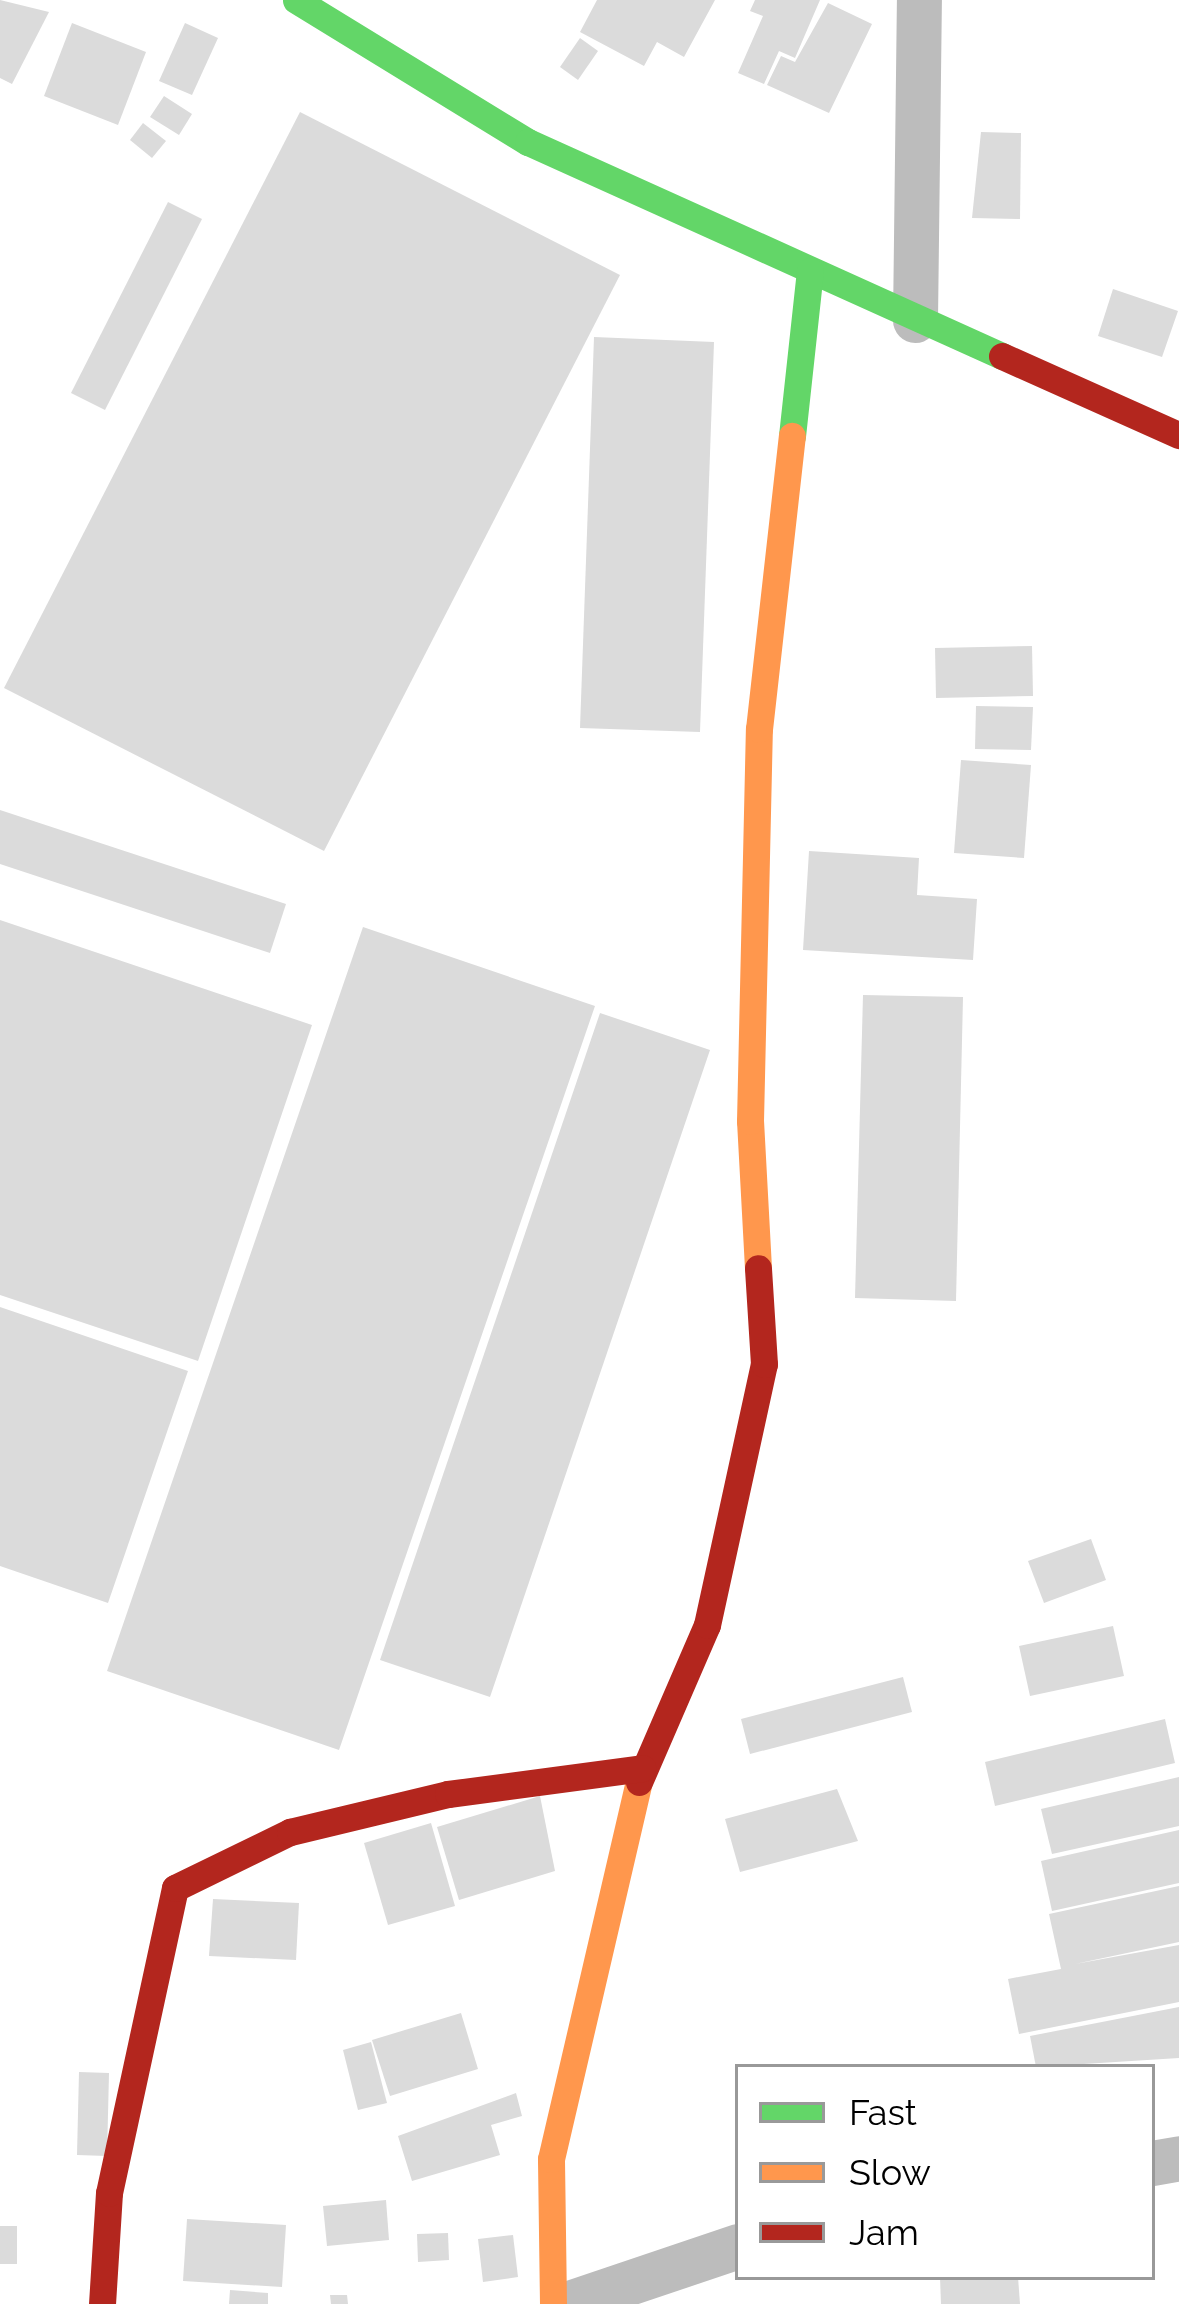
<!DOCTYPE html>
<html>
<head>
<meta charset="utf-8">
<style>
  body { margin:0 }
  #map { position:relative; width:1179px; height:2304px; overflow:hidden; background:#fff; font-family:Raleway,sans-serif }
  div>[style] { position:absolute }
  .building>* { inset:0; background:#dbdbdb }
  .street>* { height:45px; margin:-22.5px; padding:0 22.5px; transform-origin:22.5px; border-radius:22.5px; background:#bcbcbc }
  .fast>* { height:27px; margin:-13.5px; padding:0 13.5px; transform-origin:13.5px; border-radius:13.5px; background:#63d668 }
  .slow>* { height:27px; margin:-13.5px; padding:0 13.5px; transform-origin:13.5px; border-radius:13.5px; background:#ff974d }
  .jam>* { height:27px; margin:-13.5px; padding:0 13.5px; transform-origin:13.5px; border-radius:13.5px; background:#b3261e }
  span { translate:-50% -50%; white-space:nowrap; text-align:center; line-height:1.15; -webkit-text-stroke:10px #fff; paint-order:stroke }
  .legend { position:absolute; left:735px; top:2064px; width:420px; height:216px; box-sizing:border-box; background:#fff; border:3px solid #999; margin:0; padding:15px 21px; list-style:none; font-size:36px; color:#000 }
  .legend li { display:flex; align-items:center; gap:24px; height:60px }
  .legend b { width:60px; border:3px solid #999 }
</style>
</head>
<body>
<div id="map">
  <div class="building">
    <i style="clip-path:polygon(0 0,49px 12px,12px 84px,0 78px)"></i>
    <i style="clip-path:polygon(597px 0,715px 0,684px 57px,657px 42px,644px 66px,580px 32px)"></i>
    <i style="clip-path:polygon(755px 0,820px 0,795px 58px,779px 51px,764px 84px,738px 73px,763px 16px,750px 11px)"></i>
    <i style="clip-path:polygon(828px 3px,872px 24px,829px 113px,767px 85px,781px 56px,795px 62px)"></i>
    <i style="clip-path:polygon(72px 23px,146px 52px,118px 125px,44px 96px)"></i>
    <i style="clip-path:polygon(185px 23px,218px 38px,192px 95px,159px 81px)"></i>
    <i style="clip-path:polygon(580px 38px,598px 51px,578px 80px,560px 67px)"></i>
    <i style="clip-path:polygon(164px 96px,192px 114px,179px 135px,150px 117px)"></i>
    <i style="clip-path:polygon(300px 112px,620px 275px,324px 851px,4px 688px)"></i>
    <i style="clip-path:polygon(143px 123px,166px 141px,152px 158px,130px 140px)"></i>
    <i style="clip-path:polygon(981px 132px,1021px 133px,1020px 219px,972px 218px)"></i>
    <i style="clip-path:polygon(168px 202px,202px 219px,105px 410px,71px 393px)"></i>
    <i style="clip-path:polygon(1113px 289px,1178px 311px,1162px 357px,1098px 336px)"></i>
    <i style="clip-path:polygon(594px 337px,714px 342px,700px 732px,580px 728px)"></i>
    <i style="clip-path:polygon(1032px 646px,1033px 696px,936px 698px,935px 648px)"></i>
    <i style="clip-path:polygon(976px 706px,1033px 707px,1031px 750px,975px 749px)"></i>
    <i style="clip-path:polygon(961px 760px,1031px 765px,1024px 858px,954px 853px)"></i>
    <i style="clip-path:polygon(0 810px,286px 904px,270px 953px,0 864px)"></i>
    <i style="clip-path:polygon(809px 851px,919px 858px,917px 895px,977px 899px,973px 960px,803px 950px)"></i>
    <i style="clip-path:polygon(0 920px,312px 1025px,198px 1361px,0 1295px)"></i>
    <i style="clip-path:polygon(363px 927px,595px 1006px,339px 1750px,107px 1671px)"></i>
    <i style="clip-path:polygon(863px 995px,963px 997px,956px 1301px,855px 1298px)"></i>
    <i style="clip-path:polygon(600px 1013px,710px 1050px,490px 1697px,380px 1660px)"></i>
    <i style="clip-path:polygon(0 1307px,188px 1371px,108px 1603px,0 1566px)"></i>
    <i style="clip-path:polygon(1091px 1539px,1106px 1580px,1044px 1603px,1028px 1561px)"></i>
    <i style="clip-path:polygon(1113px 1626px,1124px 1676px,1030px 1696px,1019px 1646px)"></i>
    <i style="clip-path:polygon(903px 1677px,912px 1712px,750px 1754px,741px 1719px)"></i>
    <i style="clip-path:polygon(1165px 1719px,1175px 1763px,995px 1806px,985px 1762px)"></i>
    <i style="clip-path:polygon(1179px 1777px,1179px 1826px,1052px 1854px,1041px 1809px)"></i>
    <i style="clip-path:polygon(837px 1789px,858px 1841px,740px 1872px,725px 1819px)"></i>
    <i style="clip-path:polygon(540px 1796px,555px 1871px,459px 1900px,437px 1827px)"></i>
    <i style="clip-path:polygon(431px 1823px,455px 1906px,388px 1925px,364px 1843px)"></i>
    <i style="clip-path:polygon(1179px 1830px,1179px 1883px,1052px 1911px,1041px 1861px)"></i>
    <i style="clip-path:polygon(1179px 1886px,1179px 1942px,1075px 1964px,1179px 1945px,1179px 2002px,1019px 2034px,1008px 1979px,1061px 1969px,1049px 1914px)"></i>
    <i style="clip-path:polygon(213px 1899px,299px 1903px,296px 1960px,209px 1956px)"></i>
    <i style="clip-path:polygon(1179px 2007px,1179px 2058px,1036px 2067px,1030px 2036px)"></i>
    <i style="clip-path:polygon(461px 2013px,478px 2069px,390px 2096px,372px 2040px)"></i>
    <i style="clip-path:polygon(371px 2042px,387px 2103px,358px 2110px,343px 2050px)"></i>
    <i style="clip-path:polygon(79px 2072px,109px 2073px,107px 2156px,77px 2155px)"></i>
    <i style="clip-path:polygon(516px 2093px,522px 2116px,491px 2125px,500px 2155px,412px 2181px,398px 2136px)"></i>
    <i style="clip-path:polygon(386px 2200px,389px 2240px,327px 2246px,323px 2206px)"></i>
    <i style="clip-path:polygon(187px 2219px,286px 2225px,282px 2287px,183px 2281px)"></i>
    <i style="clip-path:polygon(0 2226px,17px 2226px,17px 2264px,0 2264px)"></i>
    <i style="clip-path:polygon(448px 2233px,449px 2260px,418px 2262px,417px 2234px)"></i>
    <i style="clip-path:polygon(513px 2235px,518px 2277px,483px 2282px,478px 2239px)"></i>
    <i style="clip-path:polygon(940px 2277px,1018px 2277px,1020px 2304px,941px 2304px)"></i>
    <i style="clip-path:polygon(230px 2290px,268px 2293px,268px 2304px,229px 2304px)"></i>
    <i style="clip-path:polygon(330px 2295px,347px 2295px,348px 2304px,331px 2304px)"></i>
  </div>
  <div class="street">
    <i style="left:915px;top:320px;width:320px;rotate:-89.3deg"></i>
    <i style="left:1152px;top:2163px;width:27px;rotate:-10deg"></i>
    <i style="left:566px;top:2304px;width:182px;rotate:-18.6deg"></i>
  </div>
  <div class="fast">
    <i style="left:296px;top:0;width:272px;rotate:31.5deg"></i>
    <i style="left:528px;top:142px;width:520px;rotate:24.3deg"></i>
    <i style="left:792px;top:436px;width:166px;rotate:-83.8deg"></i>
  </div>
  <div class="slow">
    <i style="left:758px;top:1268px;width:147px;rotate:-93.1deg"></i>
    <i style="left:750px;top:1121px;width:392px;rotate:-88.7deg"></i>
    <i style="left:759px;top:729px;width:295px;rotate:-83.6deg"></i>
    <i style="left:553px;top:2304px;width:145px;rotate:-90.8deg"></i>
    <i style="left:551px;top:2159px;width:387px;rotate:-76.9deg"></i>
  </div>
  <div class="jam">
    <i style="left:1002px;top:356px;width:194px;rotate:24.1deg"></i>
    <i style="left:639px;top:1782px;width:171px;rotate:-66.6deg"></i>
    <i style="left:707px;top:1625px;width:267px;rotate:-77.7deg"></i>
    <i style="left:764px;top:1364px;width:96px;rotate:-93.6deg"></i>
    <i style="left:102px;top:2304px;width:111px;rotate:-86.4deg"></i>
    <i style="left:109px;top:2193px;width:312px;rotate:-77.8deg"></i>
    <i style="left:175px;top:1888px;width:128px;rotate:-26deg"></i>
    <i style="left:290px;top:1832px;width:163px;rotate:-13.5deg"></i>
    <i style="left:448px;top:1794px;width:196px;rotate:-7.6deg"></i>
  </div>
  <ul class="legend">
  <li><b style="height:15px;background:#63d668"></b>Fast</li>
  <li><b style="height:15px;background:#ff974d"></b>Slow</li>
  <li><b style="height:15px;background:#b3261e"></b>Jam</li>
  </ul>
</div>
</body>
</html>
